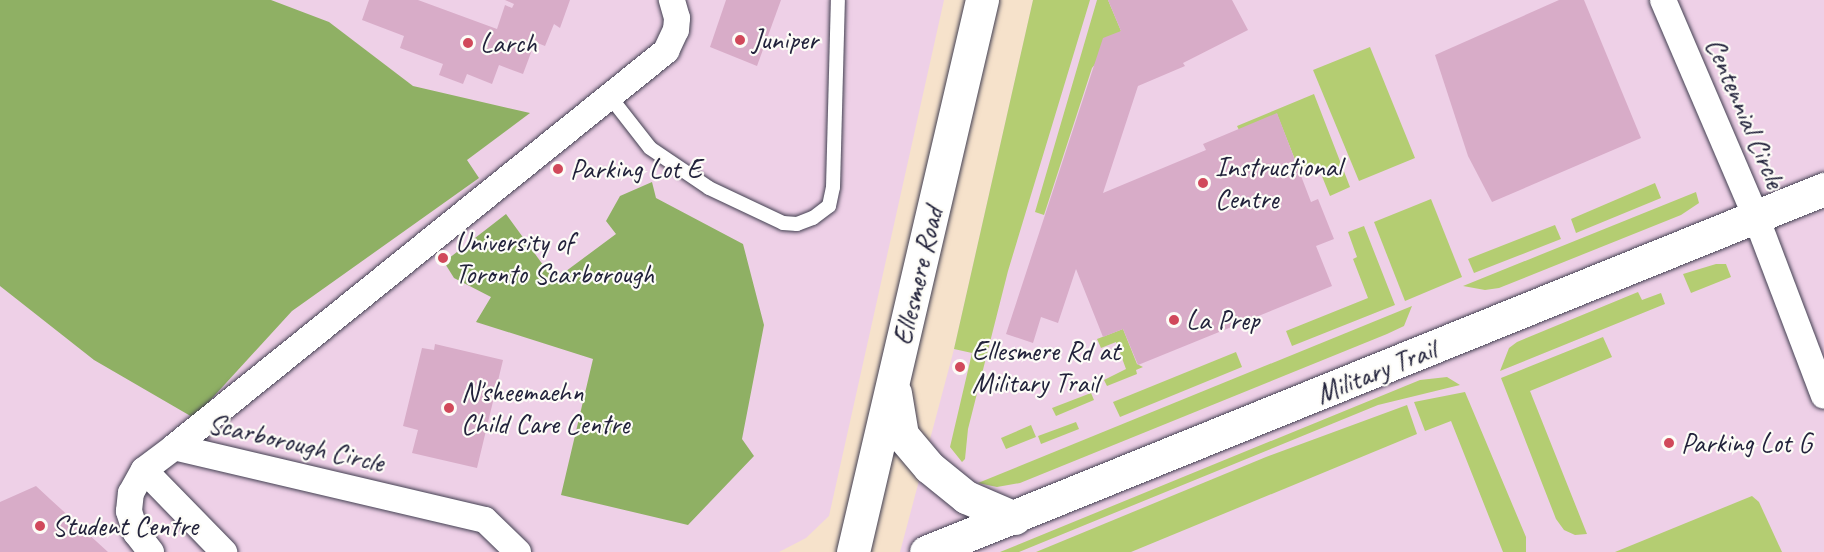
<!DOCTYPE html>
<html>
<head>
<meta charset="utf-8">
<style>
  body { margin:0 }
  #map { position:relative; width:1824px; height:552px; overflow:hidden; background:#f6e2cb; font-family:Caveat,sans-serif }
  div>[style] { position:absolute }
  .built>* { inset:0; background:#eed0e7 }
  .green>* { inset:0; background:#b4cd72 }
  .forest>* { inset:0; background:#8fb064 }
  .building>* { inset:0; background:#d8acc8 }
  .roads { filter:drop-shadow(0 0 2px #423f51) drop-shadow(0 0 2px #423f51) }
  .lane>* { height:14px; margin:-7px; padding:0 7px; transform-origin:7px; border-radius:7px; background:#fff }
  .street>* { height:26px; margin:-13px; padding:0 13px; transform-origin:13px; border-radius:13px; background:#fff }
  .secondary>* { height:33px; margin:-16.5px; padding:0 16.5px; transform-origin:16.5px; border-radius:16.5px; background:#fff }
  .dots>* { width:16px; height:16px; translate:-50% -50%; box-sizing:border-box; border:3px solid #fdfcf7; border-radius:50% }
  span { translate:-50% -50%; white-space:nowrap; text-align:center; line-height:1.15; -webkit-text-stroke:4.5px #fdfcf7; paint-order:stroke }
  .poi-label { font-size:28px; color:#22223b }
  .left { translate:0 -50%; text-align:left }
  .street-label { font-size:28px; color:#22223b }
</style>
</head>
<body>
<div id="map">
  <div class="built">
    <i style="clip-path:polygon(0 0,944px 0,829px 516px,806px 538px,779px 552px,0 552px)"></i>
    <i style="clip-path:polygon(1033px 0,1824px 0,1824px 552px,900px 552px,953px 353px)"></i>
  </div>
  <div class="green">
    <i style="clip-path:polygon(1033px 0,1090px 0,1008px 271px,968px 429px,965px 459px,962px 462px,950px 447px,972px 353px,954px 349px)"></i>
    <i style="clip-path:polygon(1097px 0,1108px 0,1121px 31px,1092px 68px,1044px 215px,1035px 212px)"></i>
    <i style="clip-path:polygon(1370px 47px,1415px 158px,1359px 181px,1313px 70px)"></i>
    <i style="clip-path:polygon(1314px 94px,1350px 187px,1330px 196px,1319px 169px,1281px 185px,1299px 170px,1277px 114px,1241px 134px,1237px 126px)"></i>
    <i style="clip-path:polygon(1655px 183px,1661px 198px,1576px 233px,1571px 219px)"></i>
    <i style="clip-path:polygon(1696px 192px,1699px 203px,1681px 215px,1499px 288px,1485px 290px,1463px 286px)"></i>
    <i style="clip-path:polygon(1431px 199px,1462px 277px,1405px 301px,1374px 222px)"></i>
    <i style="clip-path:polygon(1555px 225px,1561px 239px,1474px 273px,1468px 259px)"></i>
    <i style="clip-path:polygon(1364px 226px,1395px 305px,1292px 346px,1286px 331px,1368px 298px,1353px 259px,1357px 257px,1348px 232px)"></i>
    <i style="clip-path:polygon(1716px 264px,1726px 264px,1731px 277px,1691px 293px,1683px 274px)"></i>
    <i style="clip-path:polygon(1638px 292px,1642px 300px,1661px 293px,1665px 304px,1500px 371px,1509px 348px,1517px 342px)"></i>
    <i style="clip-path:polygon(1412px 306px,1404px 326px,1387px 334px,1020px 483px,997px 487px,978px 483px)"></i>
    <i style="clip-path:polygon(1123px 329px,1137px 364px,1143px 367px,1136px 370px,1137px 374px,1107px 386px,1104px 380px,1126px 369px,1116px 342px,1101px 348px,1097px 339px)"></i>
    <i style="clip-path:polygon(1603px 337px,1612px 357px,1530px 391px,1587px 534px,1575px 535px,1564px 530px,1556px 519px,1501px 378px)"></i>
    <i style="clip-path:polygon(1236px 352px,1242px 367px,1120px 417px,1113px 402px)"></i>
    <i style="clip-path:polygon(1447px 377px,1460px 385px,1378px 405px,1019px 552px,1000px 552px,1420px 380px)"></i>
    <i style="clip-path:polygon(1465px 392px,1526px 537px,1526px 552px,1503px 552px,1451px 421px,1425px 431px,1414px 402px)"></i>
    <i style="clip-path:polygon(1091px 393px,1094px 400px,1056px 416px,1052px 408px)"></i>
    <i style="clip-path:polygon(1407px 405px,1417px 434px,1131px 552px,1036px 552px,1266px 457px)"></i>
    <i style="clip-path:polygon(1076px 422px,1079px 429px,1041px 444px,1038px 436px)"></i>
    <i style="clip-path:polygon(1031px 425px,1036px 437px,1006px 449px,1001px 438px)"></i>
    <i style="clip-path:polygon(1752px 496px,1759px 502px,1782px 552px,1615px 552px)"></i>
  </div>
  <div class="forest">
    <i style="clip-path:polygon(0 0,271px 0,329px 22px,413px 86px,530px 113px,467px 160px,479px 178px,292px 311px,194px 418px,94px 360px,0 286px)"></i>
    <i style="clip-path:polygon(652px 182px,656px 198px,743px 244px,764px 325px,742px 439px,754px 456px,688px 525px,561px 495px,593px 359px,476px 322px,491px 297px,454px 278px,444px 262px,506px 214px,554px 280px,616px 234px,606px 221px,620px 196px)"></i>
  </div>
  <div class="building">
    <i style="clip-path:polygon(369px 0,418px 0,497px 29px,505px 5px,512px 8px,514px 4px,505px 0,570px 0,560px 28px,554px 24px,545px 46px,535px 42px,523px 74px,499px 65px,492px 84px,467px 74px,463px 84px,439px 75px,443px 64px,400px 48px,404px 36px,362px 20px)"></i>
    <i style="clip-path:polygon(726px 0,781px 0,757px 66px,710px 47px)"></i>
    <i style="clip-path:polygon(1108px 0,1232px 0,1248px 30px,1183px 63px,1185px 66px,1138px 86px,1103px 193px,1206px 150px,1203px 144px,1277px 113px,1311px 202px,1318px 199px,1334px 239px,1316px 246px,1332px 286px,1138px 365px,1123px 329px,1103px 337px,1076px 269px,1058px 323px,1041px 317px,1033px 343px,1006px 334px,1103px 38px,1121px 31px)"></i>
    <i style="clip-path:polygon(1559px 0,1584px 0,1641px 138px,1492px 202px,1468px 156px,1435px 55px)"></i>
    <i style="clip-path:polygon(435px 344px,503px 360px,477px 468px,412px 453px,418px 430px,403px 426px,422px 348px,434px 350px)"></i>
    <i style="clip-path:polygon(36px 486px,50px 499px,108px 552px,0 552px,0 502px)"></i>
  </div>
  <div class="roads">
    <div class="lane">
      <i style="left:611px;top:98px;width:63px;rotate:52deg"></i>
      <i style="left:650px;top:148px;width:71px;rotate:34.1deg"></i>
      <i style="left:709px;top:188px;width:82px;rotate:25.3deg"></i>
      <i style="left:783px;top:223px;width:14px;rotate:4deg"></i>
      <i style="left:797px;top:224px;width:17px;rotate:-21deg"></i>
      <i style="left:813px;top:218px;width:20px;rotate:-37deg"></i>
      <i style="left:829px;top:206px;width:19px;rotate:-78deg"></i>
      <i style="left:833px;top:187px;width:187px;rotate:-88.5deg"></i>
    </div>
    <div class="street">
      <i style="left:1663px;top:0;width:236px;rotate:66.8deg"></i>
      <i style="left:1756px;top:217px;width:191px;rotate:69.2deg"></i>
      <i style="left:174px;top:447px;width:632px;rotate:-38.83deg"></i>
      <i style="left:666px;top:51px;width:23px;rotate:-65deg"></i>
      <i style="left:676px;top:30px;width:12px;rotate:-85deg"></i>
      <i style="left:677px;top:18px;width:19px;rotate:-106deg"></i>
      <i style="left:144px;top:470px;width:115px;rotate:45.7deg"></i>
      <i style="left:151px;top:552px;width:24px;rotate:-128deg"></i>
      <i style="left:136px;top:533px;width:23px;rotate:-108deg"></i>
      <i style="left:129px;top:511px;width:18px;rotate:-84deg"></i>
      <i style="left:131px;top:493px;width:26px;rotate:-61deg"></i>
      <i style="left:144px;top:470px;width:38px;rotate:-37deg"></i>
      <i style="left:174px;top:447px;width:319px;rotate:13.2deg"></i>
      <i style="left:485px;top:520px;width:46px;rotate:44.1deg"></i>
    </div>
    <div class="secondary">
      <i style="left:895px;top:393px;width:43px;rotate:80.5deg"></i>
      <i style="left:902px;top:435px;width:42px;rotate:49.8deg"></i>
      <i style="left:929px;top:467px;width:48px;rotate:39deg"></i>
      <i style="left:966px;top:497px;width:53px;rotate:23.2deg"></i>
      <i style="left:853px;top:552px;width:567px;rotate:-76.85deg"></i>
      <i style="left:926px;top:552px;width:969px;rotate:-22.01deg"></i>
    </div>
  </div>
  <div class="dots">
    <i style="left:740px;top:40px;background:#d1495b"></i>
    <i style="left:468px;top:43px;background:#d1495b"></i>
    <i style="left:558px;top:169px;background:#d1495b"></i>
    <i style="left:1203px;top:183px;background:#d1495b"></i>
    <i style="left:443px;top:258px;background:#d1495b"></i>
    <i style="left:1174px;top:320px;background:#d1495b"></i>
    <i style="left:960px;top:367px;background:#d1495b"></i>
    <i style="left:449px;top:408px;background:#d1495b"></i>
    <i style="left:1669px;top:443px;background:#d1495b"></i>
    <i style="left:40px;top:526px;background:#d1495b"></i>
  </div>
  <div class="poi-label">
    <span class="left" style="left:752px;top:40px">Juniper</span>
    <span class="left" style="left:480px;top:43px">Larch</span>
    <span class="left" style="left:1215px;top:183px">Instructional<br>Centre</span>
    <span class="left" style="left:570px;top:169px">Parking Lot E</span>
    <span class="left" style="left:455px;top:258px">University of<br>Toronto Scarborough</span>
    <span class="left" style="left:1186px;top:320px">La Prep</span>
    <span class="left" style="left:972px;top:367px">Ellesmere Rd at<br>Military Trail</span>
    <span class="left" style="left:461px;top:408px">N'sheemaehn<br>Child Care Centre</span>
    <span class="left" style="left:1681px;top:443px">Parking Lot G</span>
    <span class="left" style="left:52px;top:526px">Student Centre</span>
  </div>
  <div class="street-label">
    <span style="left:1745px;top:113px;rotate:67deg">Centennial Circle</span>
    <span style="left:918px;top:276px;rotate:-77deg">Ellesmere Road</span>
    <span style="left:1376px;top:372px;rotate:-22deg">Military Trail</span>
    <span style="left:296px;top:443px;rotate:13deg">Scarborough Circle</span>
  </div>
</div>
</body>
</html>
